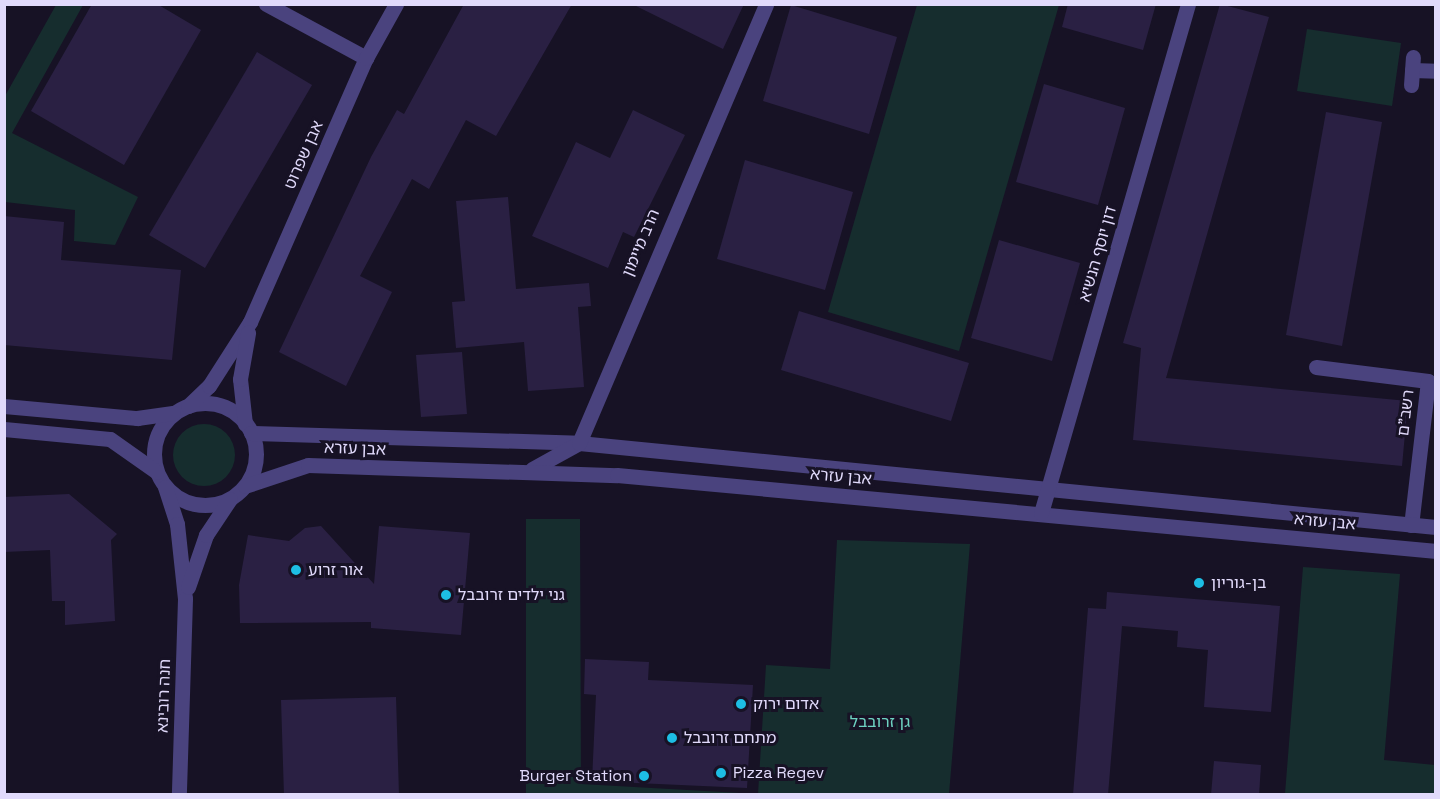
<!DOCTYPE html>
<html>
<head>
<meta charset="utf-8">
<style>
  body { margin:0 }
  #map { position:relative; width:1440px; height:799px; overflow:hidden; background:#171225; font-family:"Space Grotesk","Noto Sans Hebrew",sans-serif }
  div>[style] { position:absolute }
  .green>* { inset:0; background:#162d2e }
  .round { border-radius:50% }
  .building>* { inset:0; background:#2a2043 }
  .minor>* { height:15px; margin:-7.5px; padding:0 7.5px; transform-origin:7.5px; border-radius:7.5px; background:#4a437e }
  .minor>.ring { margin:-7.5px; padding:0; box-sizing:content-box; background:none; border:15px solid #4a437e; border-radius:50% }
  .dots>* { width:16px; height:16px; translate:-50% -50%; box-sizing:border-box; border:3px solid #171225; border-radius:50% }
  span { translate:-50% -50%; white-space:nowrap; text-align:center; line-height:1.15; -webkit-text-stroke:6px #171225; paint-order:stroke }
  .street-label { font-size:16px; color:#e1dafb }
  .poi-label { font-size:16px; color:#e1dafb }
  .left { translate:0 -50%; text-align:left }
  .right { translate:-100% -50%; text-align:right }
  .park-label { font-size:16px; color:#6ed2c2 }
  .frame { position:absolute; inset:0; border:6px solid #e1dafb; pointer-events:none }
</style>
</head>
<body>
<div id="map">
  <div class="green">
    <i style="clip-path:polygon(56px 5px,83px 5px,12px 133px,138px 197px,115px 245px,74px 241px,75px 210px,5px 202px,5px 96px)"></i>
    <i style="clip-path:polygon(917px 5px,1059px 5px,959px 351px,828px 312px)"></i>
    <i style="clip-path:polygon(1307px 29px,1401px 43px,1392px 106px,1297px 91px)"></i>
    <i class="round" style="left:173px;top:424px;width:62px;height:62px"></i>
    <i style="clip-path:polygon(526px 519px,580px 519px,581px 784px,758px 794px,766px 665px,830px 669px,837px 540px,970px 544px,949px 794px,526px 794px)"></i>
    <i style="clip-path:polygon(1303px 567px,1400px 574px,1384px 760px,1435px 765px,1435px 794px,1285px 794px)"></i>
  </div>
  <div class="building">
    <i style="clip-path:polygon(92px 4px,157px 4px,201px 30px,124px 165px,31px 111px)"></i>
    <i style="clip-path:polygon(464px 4px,572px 4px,496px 136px,466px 120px,429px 189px,412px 179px,360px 276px,392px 292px,346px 386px,279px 352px,371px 157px,397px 110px,404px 114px)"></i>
    <i style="clip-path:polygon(632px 4px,744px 4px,723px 49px)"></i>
    <i style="clip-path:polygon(1068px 4px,1156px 4px,1143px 50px,1062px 27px)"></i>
    <i style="clip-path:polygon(1220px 4px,1269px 17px,1166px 378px,1408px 401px,1402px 466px,1133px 440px,1141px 348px,1123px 343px)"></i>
    <i style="clip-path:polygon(791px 5px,897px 37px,869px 134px,763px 101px)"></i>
    <i style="clip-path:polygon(257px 52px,312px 85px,205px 268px,149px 235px)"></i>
    <i style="clip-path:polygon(1044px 84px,1125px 108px,1098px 205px,1016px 182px)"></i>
    <i style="clip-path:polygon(633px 110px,685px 135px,634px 237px,623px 232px,608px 268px,532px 236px,576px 142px,610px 158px)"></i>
    <i style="clip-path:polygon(1326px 112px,1382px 122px,1342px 346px,1286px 335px)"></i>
    <i style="clip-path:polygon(745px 160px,853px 192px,825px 290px,717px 259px)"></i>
    <i style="clip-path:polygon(508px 197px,516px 289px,589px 283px,591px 306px,578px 307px,584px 387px,528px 391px,524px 342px,456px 348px,452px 302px,465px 301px,456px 201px)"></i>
    <i style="clip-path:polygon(4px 216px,64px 222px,61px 260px,181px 270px,172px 360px,4px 345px)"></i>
    <i style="clip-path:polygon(999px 240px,1080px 263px,1052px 361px,971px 338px)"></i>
    <i style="clip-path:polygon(799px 311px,969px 363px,951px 421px,781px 370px)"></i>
    <i style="clip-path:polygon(462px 352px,467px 414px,421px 417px,416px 355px)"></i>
    <i style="clip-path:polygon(69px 494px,117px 534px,111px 540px,115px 621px,65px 625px,65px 601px,52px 601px,50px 550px,4px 552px,4px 497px)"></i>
    <i style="clip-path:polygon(321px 526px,374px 584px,379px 526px,470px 533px,461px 635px,371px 628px,371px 622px,240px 623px,239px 585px,248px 535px,289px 541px,305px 528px)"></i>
    <i style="clip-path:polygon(1107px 592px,1280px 606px,1271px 712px,1204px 707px,1208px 650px,1177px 647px,1178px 631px,1122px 626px,1108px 795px,1073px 795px,1088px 608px,1106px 609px)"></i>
    <i style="clip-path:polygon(585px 659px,649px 662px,648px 680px,753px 685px,747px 788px,592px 781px,596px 695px,584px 694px)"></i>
    <i style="clip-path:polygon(396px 697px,399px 795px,284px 795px,281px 700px)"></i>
    <i style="clip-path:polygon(1214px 761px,1261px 765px,1259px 795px,1211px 795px)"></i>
  </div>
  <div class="minor">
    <i style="left:266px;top:4px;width:114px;rotate:28.4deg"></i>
    <i style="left:1412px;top:70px;width:24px;rotate:2deg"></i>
    <i style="left:1411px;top:85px;width:28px;rotate:-86deg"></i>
    <i style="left:1316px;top:367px;width:113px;rotate:7.1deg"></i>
    <i style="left:1428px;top:381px;width:145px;rotate:96.7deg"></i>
    <i class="ring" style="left:154px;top:403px;width:87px;height:87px"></i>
    <i style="left:4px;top:406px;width:134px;rotate:5.2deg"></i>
    <i style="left:137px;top:418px;width:36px;rotate:-8deg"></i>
    <i style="left:188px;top:406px;width:29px;rotate:-44deg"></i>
    <i style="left:209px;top:386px;width:76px;rotate:-57.4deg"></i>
    <i style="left:250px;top:322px;width:288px;rotate:-66.3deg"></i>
    <i style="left:366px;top:58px;width:62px;rotate:-60.9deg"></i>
    <i style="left:245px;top:424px;width:45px;rotate:-96.3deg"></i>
    <i style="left:240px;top:379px;width:47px;rotate:-80.1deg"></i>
    <i style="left:4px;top:429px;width:106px;rotate:5.4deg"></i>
    <i style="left:110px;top:439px;width:57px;rotate:35.1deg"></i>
    <i style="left:251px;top:433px;width:328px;rotate:1.7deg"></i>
    <i style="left:579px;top:443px;width:861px;rotate:5.6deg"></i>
    <i style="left:532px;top:469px;width:54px;rotate:-29deg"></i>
    <i style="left:579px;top:443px;width:477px;rotate:-66.9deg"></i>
    <i style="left:245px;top:486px;width:66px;rotate:-18.4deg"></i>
    <i style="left:308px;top:465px;width:309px;rotate:1.9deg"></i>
    <i style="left:617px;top:475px;width:823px;rotate:5.3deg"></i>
    <i style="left:165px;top:487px;width:39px;rotate:72deg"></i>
    <i style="left:177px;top:524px;width:75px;rotate:83.9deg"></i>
    <i style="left:185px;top:599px;width:195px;rotate:91.8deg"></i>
    <i style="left:1041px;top:513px;width:530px;rotate:-73.89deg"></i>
    <i style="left:188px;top:587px;width:55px;rotate:-70.9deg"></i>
    <i style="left:206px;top:535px;width:43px;rotate:-56.3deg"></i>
  </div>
  <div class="dots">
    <i style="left:296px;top:570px;background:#1dbee4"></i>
    <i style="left:1199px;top:583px;background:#1dbee4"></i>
    <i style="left:446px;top:595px;background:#1dbee4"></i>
    <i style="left:741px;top:704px;background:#1dbee4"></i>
    <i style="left:672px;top:738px;background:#1dbee4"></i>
    <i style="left:721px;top:773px;background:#1dbee4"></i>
    <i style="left:644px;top:776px;background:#1dbee4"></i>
  </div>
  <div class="street-label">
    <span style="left:304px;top:155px;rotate:-66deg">אבן שפרוט</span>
    <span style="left:641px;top:243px;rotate:-67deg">הרב מיימון</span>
    <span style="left:1098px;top:254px;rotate:-74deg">דון יוסף הנשיא</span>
    <span style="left:1406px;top:413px;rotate:-83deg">רשב"ם</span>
    <span style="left:355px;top:449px;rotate:2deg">אבן עזרא</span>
    <span style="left:841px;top:477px;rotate:5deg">אבן עזרא</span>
    <span style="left:1325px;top:522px;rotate:5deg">אבן עזרא</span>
    <span style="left:164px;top:696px;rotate:-88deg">חנה רובינא</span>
  </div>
  <div class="poi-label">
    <span class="left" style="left:308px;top:570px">אור זרוע</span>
    <span class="left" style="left:1211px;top:583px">בן-גוריון</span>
    <span class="left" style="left:458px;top:595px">גני ילדים זרובבל</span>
    <span class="left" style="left:753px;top:704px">אדום ירוק</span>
    <span class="left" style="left:684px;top:738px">מתחם זרובבל</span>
    <span class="left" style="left:733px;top:773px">Pizza Regev</span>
    <span class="right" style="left:632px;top:776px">Burger Station</span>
  </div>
  <div class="park-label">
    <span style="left:880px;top:722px">גן זרובבל</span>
  </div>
  <div class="frame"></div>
</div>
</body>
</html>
